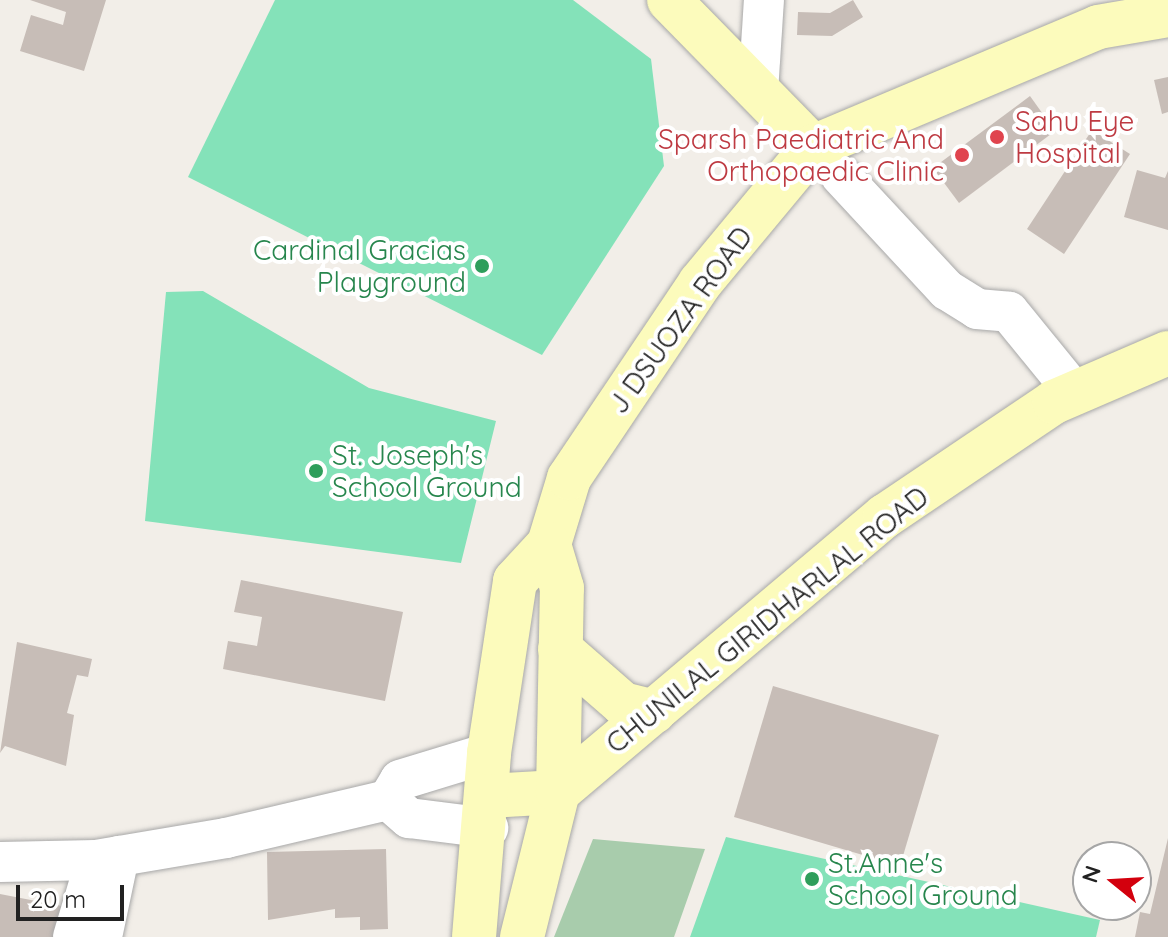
<!DOCTYPE html>
<html>
<head>
<meta charset="utf-8">
<style>
  body { margin:0 }
  #map { position:relative; width:1168px; height:937px; overflow:hidden; background:#f2eee8; font-family:Quicksand,sans-serif }
  div>[style] { position:absolute }
  .cemetery>* { inset:0; background:#a8ccac }
  .pitch>* { inset:0; background:#84e2b9 }
  .building>* { inset:0; background:#c7bdb7 }
  .roads { filter:drop-shadow(0 0 2px #a8a8a8) drop-shadow(0 0 2px #a8a8a8) }
  .street>* { height:40px; margin:-20px; padding:0 20px; transform-origin:20px; border-radius:20px; background:#fff }
  .secondary>* { height:44px; margin:-22px; padding:0 22px; transform-origin:22px; border-radius:22px; background:#fcfbbc }
  .dots>* { width:22px; height:22px; translate:-50% -50%; box-sizing:border-box; border:4px solid #fff; border-radius:50% }
  span { translate:-50% -50%; white-space:nowrap; text-align:center; line-height:1.15; -webkit-text-stroke:8px #fff; paint-order:stroke }
  .health-label { font-size:28px; color:#be3a42 }
  .left { translate:0 -50%; text-align:left }
  .right { translate:-100% -50%; text-align:right }
  .leisure-label { font-size:28px; color:#27864d }
  .street-label { font-size:28px; color:#212121 }
  .north { position:absolute; left:1072px; top:841px; width:80px; height:80px; box-sizing:border-box; background:#fff; border:2px solid #a6a6a6; border-radius:50%; rotate:288deg; font-size:22px; font-weight:700; line-height:32px; text-align:center; color:#212121 }
  .north::after { content:''; display:block; margin:auto; width:28px; height:36px; background:#d3000d; clip-path:polygon(50% 0,100% 100%,50% 72%,0 100%) }
  .scale { position:absolute; left:16px; top:885px; width:108px; height:36px; box-sizing:border-box; border:4px solid #212121; border-top:0; padding-left:10px; font-size:24px; line-height:28px; white-space:nowrap; color:#212121; -webkit-text-stroke:6px #fff; paint-order:stroke }
</style>
</head>
<body>
<div id="map">
  <div class="cemetery">
    <i style="clip-path:polygon(593px 839px,705px 849px,674px 937px,554px 937px)"></i>
  </div>
  <div class="pitch">
    <i style="clip-path:polygon(275px 0,573px 0,651px 59px,664px 166px,542px 355px,188px 177px)"></i>
    <i style="clip-path:polygon(203px 291px,369px 388px,496px 421px,461px 563px,145px 521px,166px 292px)"></i>
    <i style="clip-path:polygon(726px 837px,1100px 920px,1096px 937px,690px 937px)"></i>
  </div>
  <div class="building">
    <i style="clip-path:polygon(30px 0,106px 0,84px 71px,20px 51px,31px 15px,63px 25px,66px 12px)"></i>
    <i style="clip-path:polygon(853px 0,863px 17px,832px 36px,797px 35px,798px 12px,830px 13px)"></i>
    <i style="clip-path:polygon(1168px 77px,1168px 112px,1162px 114px,1154px 80px)"></i>
    <i style="clip-path:polygon(1030px 96px,1055px 131px,959px 203px,933px 168px)"></i>
    <i style="clip-path:polygon(1092px 130px,1130px 154px,1064px 254px,1027px 229px)"></i>
    <i style="clip-path:polygon(1137px 170px,1165px 178px,1168px 171px,1168px 230px,1124px 217px)"></i>
    <i style="clip-path:polygon(241px 580px,403px 612px,385px 701px,223px 669px,228px 641px,257px 646px,262px 617px,234px 612px)"></i>
    <i style="clip-path:polygon(17px 642px,92px 659px,88px 677px,77px 675px,67px 713px,74px 715px,66px 766px,5px 746px,0 753px)"></i>
    <i style="clip-path:polygon(773px 686px,939px 735px,900px 866px,734px 817px)"></i>
    <i style="clip-path:polygon(1168px 838px,1168px 937px,1135px 937px,1140px 912px,1150px 914px)"></i>
    <i style="clip-path:polygon(386px 849px,388px 929px,360px 930px,360px 917px,335px 918px,335px 909px,268px 920px,267px 852px)"></i>
    <i style="clip-path:polygon(0 894px,72px 908px,64px 937px,0 937px)"></i>
  </div>
  <div class="roads">
    <div class="street">
      <i style="left:758px;top:92px;width:92px;rotate:-86.3deg"></i>
      <i style="left:841px;top:176px;width:156px;rotate:47.1deg"></i>
      <i style="left:947px;top:290px;width:36px;rotate:32deg"></i>
      <i style="left:977px;top:309px;width:32px;rotate:5deg"></i>
      <i style="left:1009px;top:312px;width:104px;rotate:50.8deg"></i>
      <i style="left:388px;top:800px;width:28px;rotate:41deg"></i>
      <i style="left:409px;top:818px;width:80px;rotate:7.2deg"></i>
      <i style="left:0;top:862px;width:96px;rotate:-1.2deg"></i>
      <i style="left:96px;top:860px;width:132px;rotate:-9.6deg"></i>
      <i style="left:226px;top:838px;width:166px;rotate:-13.2deg"></i>
      <i style="left:388px;top:800px;width:23px;rotate:-59deg"></i>
      <i style="left:400px;top:780px;width:93px;rotate:-16.9deg"></i>
      <i style="left:73px;top:937px;width:80px;rotate:-73.4deg"></i>
      <i style="left:102px;top:937px;width:83px;rotate:-78.1deg"></i>
    </div>
    <div class="secondary">
      <i style="left:669px;top:0;width:206px;rotate:45.6deg"></i>
      <i style="left:560px;top:649px;width:84px;rotate:41.1deg"></i>
      <i style="left:623px;top:704px;width:32px;rotate:14deg"></i>
      <i style="left:488px;top:796px;width:70px;rotate:-3.3deg"></i>
      <i style="left:558px;top:792px;width:428px;rotate:-40.2deg"></i>
      <i style="left:885px;top:516px;width:204px;rotate:-34deg"></i>
      <i style="left:1054px;top:402px;width:124px;rotate:-23.3deg"></i>
      <i style="left:474px;top:937px;width:185px;rotate:-85.3deg"></i>
      <i style="left:489px;top:753px;width:174px;rotate:-81.4deg"></i>
      <i style="left:515px;top:581px;width:50px;rotate:-47.4deg"></i>
      <i style="left:549px;top:544px;width:69px;rotate:-73.1deg"></i>
      <i style="left:569px;top:478px;width:235px;rotate:-56.1deg"></i>
      <i style="left:700px;top:283px;width:177px;rotate:-50.3deg"></i>
      <i style="left:813px;top:147px;width:309px;rotate:-22.8deg"></i>
      <i style="left:1098px;top:27px;width:71px;rotate:-9.7deg"></i>
      <i style="left:522px;top:937px;width:149px;rotate:-76.1deg"></i>
      <i style="left:558px;top:792px;width:204px;rotate:-88.9deg"></i>
      <i style="left:562px;top:588px;width:46px;rotate:-106.5deg"></i>
    </div>
  </div>
  <div class="dots">
    <i style="left:997px;top:137px;background:#e0444e"></i>
    <i style="left:962px;top:155px;background:#e0444e"></i>
    <i style="left:482px;top:266px;background:#2e9e5b"></i>
    <i style="left:316px;top:471px;background:#2e9e5b"></i>
    <i style="left:812px;top:879px;background:#2e9e5b"></i>
  </div>
  <div class="health-label">
    <span class="left" style="left:1015px;top:137px">Sahu Eye<br>Hospital</span>
    <span class="right" style="left:944px;top:155px">Sparsh Paediatric And<br>Orthopaedic Clinic</span>
  </div>
  <div class="leisure-label">
    <span class="right" style="left:466px;top:266px">Cardinal Gracias<br>Playground</span>
    <span class="left" style="left:332px;top:471px">St. Joseph's<br>School Ground</span>
    <span class="left" style="left:828px;top:879px">St.Anne's<br>School Ground</span>
  </div>
  <div class="street-label">
    <span style="left:680px;top:320px;rotate:-54deg">J DSUOZA ROAD</span>
    <span style="left:767px;top:620px;rotate:-39deg">CHUNILAL GIRIDHARLAL ROAD</span>
  </div>
  <div class="north">N</div>
  <div class="scale">20 m</div>
</div>
</body>
</html>
